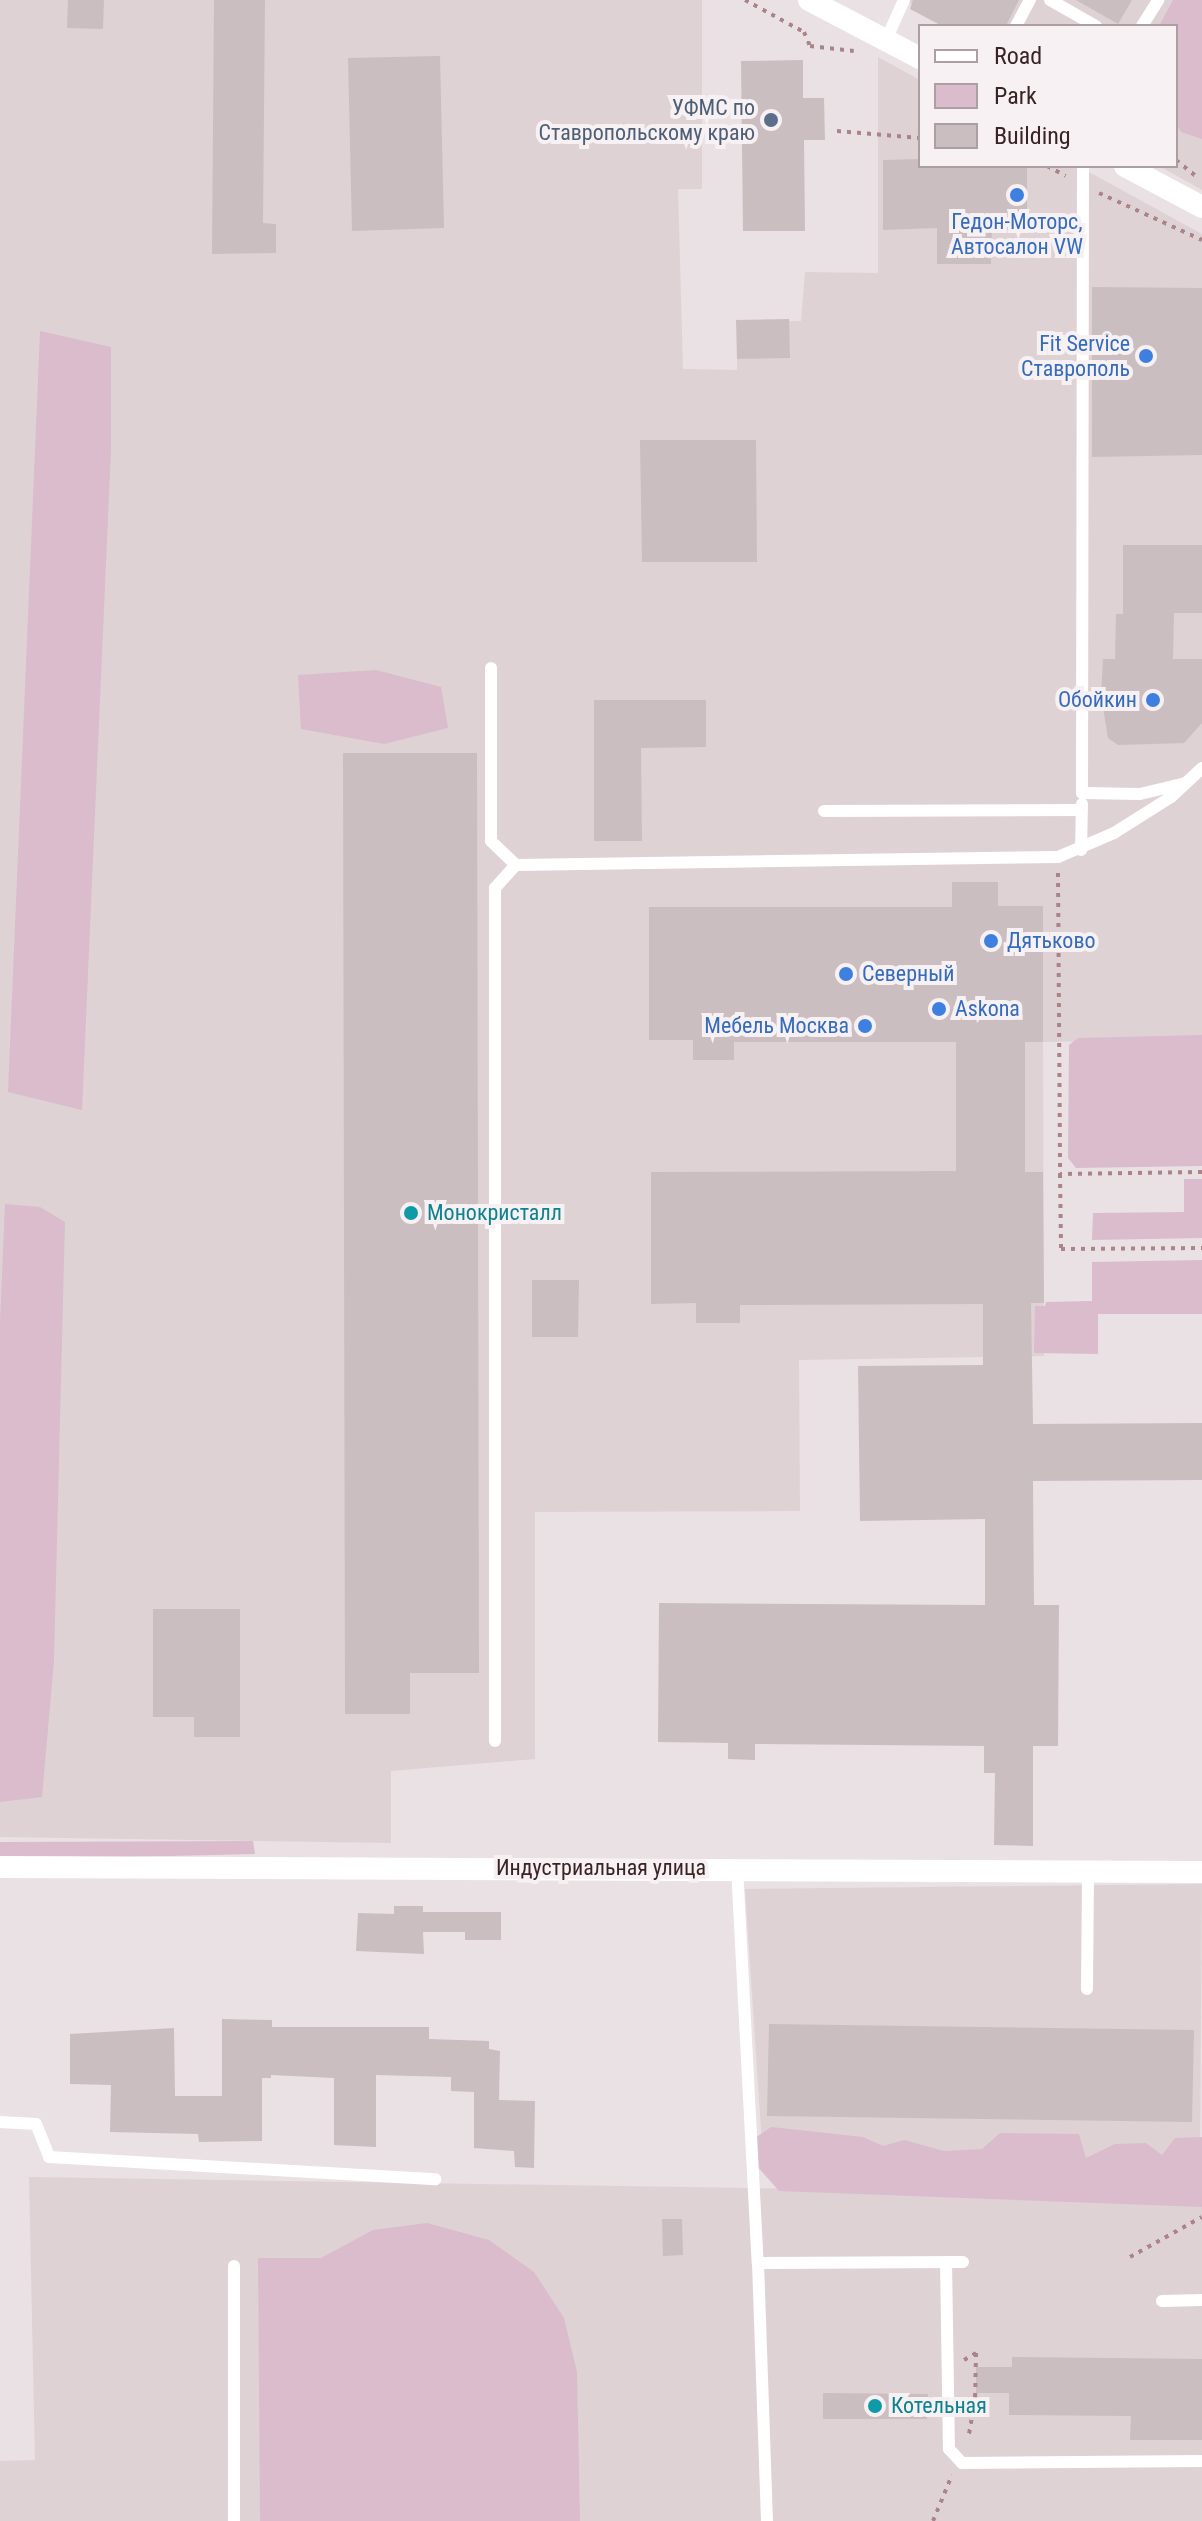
<!DOCTYPE html>
<html>
<head>
<meta charset="utf-8">
<style>
  body { margin:0 }
  #map { position:relative; width:1202px; height:2521px; overflow:hidden; background:#eae1e4; font-family:"Roboto Condensed",sans-serif }
  div>[style] { position:absolute }
  .built>* { inset:0; background:#ded2d5 }
  .green>* { inset:0; background:#dabccc }
  .building>* { inset:0; background:#cbbec1 }
  .path>* { height:4px; margin-top:-2px; transform-origin:0; background:repeating-linear-gradient(90deg,#ab8489 0 4px,transparent 0 10px) }
  .service>* { height:12px; margin:-6px; padding:0 6px; transform-origin:6px; border-radius:6px; background:#fff }
  .minor>* { height:22px; margin:-11px; padding:0 11px; transform-origin:11px; border-radius:11px; background:#fff }
  .dots>* { width:22px; height:22px; translate:-50% -50%; box-sizing:border-box; border:4px solid #f7f1f3; border-radius:50% }
  span { translate:-50% -50%; white-space:nowrap; text-align:center; line-height:1.15; -webkit-text-stroke:8px #f7f1f3; paint-order:stroke }
  .service-label { font-size:22px; color:#4e5e75 }
  .right { translate:-100% -50%; text-align:right }
  .shop-label { font-size:22px; color:#366cbe }
  .left { translate:0 -50%; text-align:left }
  .culture-label { font-size:22px; color:#0d838f }
  .street-label { font-size:22px; color:#392325 }
  .legend { position:absolute; left:918px; top:24px; width:260px; height:144px; box-sizing:border-box; background:#f7f1f3; border:2px solid #ab9fa1; margin:0; padding:10px 14px; list-style:none; font-size:24px; color:#392325 }
  .legend li { display:flex; align-items:center; gap:16px; height:40px }
  .legend b { width:40px; border:2px solid #ab9fa1 }
</style>
</head>
<body>
<div id="map">
  <div class="built">
    <i style="clip-path:polygon(0 0,702px 0,702px 189px,678px 189px,683px 369px,737px 370px,737px 321px,801px 321px,805px 272px,878px 273px,878px 57px,920px 80px,920px 166px,1078px 166px,1202px 234px,1202px 1039px,1043px 1042px,1044px 1356px,799px 1360px,800px 1511px,535px 1512px,535px 1759px,391px 1771px,391px 1843px,0 1837px)"></i>
    <i style="clip-path:polygon(904px 0,1202px 0,1202px 190px,1159px 166px,1176px 166px,1176px 26px,952px 26px)"></i>
    <i style="clip-path:polygon(1202px 1884px,1200px 2163px,763px 2160px,745px 1889px)"></i>
    <i style="clip-path:polygon(29px 2177px,1202px 2195px,1202px 2521px,0 2521px,0 2461px,35px 2460px)"></i>
  </div>
  <div class="green">
    <i style="clip-path:polygon(1173px 0,1202px 0,1202px 139px,1181px 132px,1176px 123px,1176px 26px,1159px 26px)"></i>
    <i style="clip-path:polygon(40px 331px,111px 347px,111px 449px,82px 1110px,8px 1092px)"></i>
    <i style="clip-path:polygon(376px 670px,441px 687px,448px 728px,384px 744px,301px 729px,298px 675px)"></i>
    <i style="clip-path:polygon(1202px 1035px,1202px 1166px,1076px 1168px,1068px 1158px,1069px 1045px,1078px 1038px)"></i>
    <i style="clip-path:polygon(1184px 1179px,1202px 1179px,1202px 1238px,1092px 1240px,1093px 1213px,1184px 1212px)"></i>
    <i style="clip-path:polygon(5px 1204px,40px 1207px,65px 1222px,54px 1660px,42px 1797px,0 1802px,0 1322px)"></i>
    <i style="clip-path:polygon(1202px 1260px,1202px 1314px,1098px 1314px,1098px 1354px,1034px 1353px,1035px 1306px,1045px 1306px,1046px 1302px,1092px 1301px,1092px 1262px)"></i>
    <i style="clip-path:polygon(253px 1841px,255px 1854px,0 1860px,0 1842px)"></i>
    <i style="clip-path:polygon(771px 2127px,863px 2137px,883px 2146px,904px 2140px,944px 2151px,982px 2149px,1000px 2133px,1079px 2134px,1086px 2158px,1115px 2144px,1146px 2143px,1162px 2155px,1175px 2138px,1202px 2137px,1202px 2207px,779px 2191px,756px 2165px,755px 2138px)"></i>
    <i style="clip-path:polygon(427px 2223px,489px 2240px,534px 2272px,564px 2318px,577px 2372px,580px 2521px,260px 2521px,258px 2258px,321px 2258px,373px 2230px)"></i>
  </div>
  <div class="building">
    <i style="clip-path:polygon(68px 0,104px 0,103px 29px,67px 28px)"></i>
    <i style="clip-path:polygon(214px 0,265px 0,263px 223px,276px 224px,276px 253px,212px 254px)"></i>
    <i style="clip-path:polygon(913px 0,1019px 0,1006px 26px,942px 26px,910px 9px)"></i>
    <i style="clip-path:polygon(1076px 0,1132px 0,1118px 24px)"></i>
    <i style="clip-path:polygon(440px 56px,444px 228px,352px 231px,348px 58px)"></i>
    <i style="clip-path:polygon(803px 60px,803px 98px,824px 98px,825px 140px,804px 140px,805px 231px,743px 231px,741px 61px)"></i>
    <i style="clip-path:polygon(920px 159px,920px 166px,1027px 167px,1027px 230px,992px 230px,991px 264px,937px 264px,937px 228px,883px 230px,883px 160px)"></i>
    <i style="clip-path:polygon(1092px 287px,1202px 288px,1202px 455px,1092px 457px)"></i>
    <i style="clip-path:polygon(789px 319px,790px 358px,737px 359px,736px 320px)"></i>
    <i style="clip-path:polygon(640px 440px,756px 440px,757px 562px,642px 562px)"></i>
    <i style="clip-path:polygon(1123px 545px,1202px 545px,1202px 613px,1174px 613px,1173px 659px,1202px 659px,1202px 723px,1184px 743px,1118px 745px,1108px 738px,1101px 695px,1103px 659px,1115px 659px,1116px 614px,1123px 614px)"></i>
    <i style="clip-path:polygon(594px 700px,706px 700px,706px 747px,641px 748px,642px 841px,594px 841px)"></i>
    <i style="clip-path:polygon(343px 753px,477px 753px,479px 1673px,410px 1673px,410px 1714px,345px 1714px)"></i>
    <i style="clip-path:polygon(952px 882px,998px 882px,998px 906px,1043px 906px,1043px 1042px,1025px 1042px,1025px 1172px,1043px 1172px,1044px 1303px,1031px 1303px,1033px 1424px,1202px 1423px,1202px 1480px,1033px 1481px,1034px 1605px,1059px 1605px,1058px 1746px,1033px 1746px,1033px 1846px,994px 1845px,995px 1773px,984px 1773px,984px 1746px,755px 1744px,755px 1760px,728px 1759px,728px 1743px,658px 1742px,659px 1603px,985px 1605px,985px 1519px,860px 1521px,858px 1366px,983px 1365px,983px 1304px,740px 1305px,740px 1323px,696px 1323px,696px 1303px,651px 1304px,651px 1172px,956px 1171px,956px 1042px,734px 1042px,734px 1060px,693px 1060px,693px 1040px,649px 1040px,649px 907px,952px 907px)"></i>
    <i style="clip-path:polygon(532px 1280px,579px 1280px,578px 1337px,532px 1337px)"></i>
    <i style="clip-path:polygon(153px 1609px,240px 1609px,240px 1737px,194px 1737px,194px 1717px,153px 1717px)"></i>
    <i style="clip-path:polygon(394px 1906px,423px 1906px,423px 1912px,501px 1912px,501px 1940px,465px 1940px,465px 1932px,423px 1932px,424px 1954px,356px 1951px,358px 1913px,394px 1914px)"></i>
    <i style="clip-path:polygon(222px 2019px,272px 2020px,272px 2027px,429px 2027px,429px 2039px,489px 2041px,489px 2049px,500px 2051px,499px 2100px,535px 2101px,534px 2168px,515px 2167px,514px 2151px,474px 2148px,474px 2092px,451px 2091px,451px 2077px,376px 2075px,376px 2147px,334px 2145px,334px 2078px,271px 2075px,271px 2078px,262px 2078px,262px 2141px,199px 2142px,198px 2134px,110px 2132px,111px 2085px,70px 2084px,70px 2034px,174px 2028px,175px 2096px,222px 2096px)"></i>
    <i style="clip-path:polygon(769px 2024px,1194px 2030px,1192px 2122px,767px 2116px)"></i>
    <i style="clip-path:polygon(662px 2219px,682px 2219px,683px 2255px,663px 2256px)"></i>
    <i style="clip-path:polygon(1012px 2357px,1202px 2359px,1202px 2440px,1130px 2440px,1131px 2416px,1009px 2415px,1009px 2393px,976px 2393px,976px 2367px,1012px 2367px)"></i>
    <i style="clip-path:polygon(823px 2393px,928px 2394px,927px 2419px,823px 2419px)"></i>
  </div>
  <div class="path">
    <i style="left:745px;top:0;width:67px;rotate:28.5deg"></i>
    <i style="left:804px;top:32px;width:15px;rotate:67deg"></i>
    <i style="left:810px;top:46px;width:44px;rotate:6.5deg"></i>
    <i style="left:837px;top:131px;width:83px;rotate:4.8deg"></i>
    <i style="left:1176px;top:160px;width:26px;rotate:39deg"></i>
    <i style="left:1047px;top:166px;width:21px;rotate:28deg"></i>
    <i style="left:1099px;top:193px;width:113px;rotate:24.5deg"></i>
    <i style="left:1058px;top:873px;width:301px;rotate:89.6deg"></i>
    <i style="left:1202px;top:1172px;width:142px;rotate:179.2deg"></i>
    <i style="left:1060px;top:1174px;width:75px;rotate:89.2deg"></i>
    <i style="left:1061px;top:1249px;width:141px;rotate:-0.4deg"></i>
    <i style="left:1130px;top:2257px;width:82px;rotate:-29.1deg"></i>
    <i style="left:964px;top:2360px;width:14px;rotate:-30deg"></i>
    <i style="left:976px;top:2353px;width:47px;rotate:91.2deg"></i>
    <i style="left:975px;top:2400px;width:35px;rotate:100deg"></i>
    <i style="left:933px;top:2521px;width:50px;rotate:-67.6deg"></i>
  </div>
  <div class="service">
    <i style="left:1050px;top:0;width:53px;rotate:29.5deg"></i>
    <i style="left:1016px;top:26px;width:30px;rotate:-62deg"></i>
    <i style="left:1142px;top:26px;width:31px;rotate:-58deg"></i>
    <i style="left:886px;top:40px;width:44px;rotate:-65.8deg"></i>
    <i style="left:1083px;top:166px;width:627px;rotate:90.09deg"></i>
    <i style="left:1082px;top:793px;width:58px;rotate:1deg"></i>
    <i style="left:1140px;top:794px;width:47px;rotate:-13.4deg"></i>
    <i style="left:1186px;top:783px;width:22px;rotate:-43deg"></i>
    <i style="left:491px;top:668px;width:173px;rotate:90deg"></i>
    <i style="left:491px;top:841px;width:35px;rotate:44deg"></i>
    <i style="left:824px;top:811px;width:257px;rotate:-0.2deg"></i>
    <i style="left:1081px;top:850px;width:46px;rotate:-88.8deg"></i>
    <i style="left:495px;top:1741px;width:853px;rotate:-90deg"></i>
    <i style="left:495px;top:888px;width:31px;rotate:-48deg"></i>
    <i style="left:516px;top:865px;width:542px;rotate:-0.85deg"></i>
    <i style="left:1058px;top:857px;width:61px;rotate:-23.2deg"></i>
    <i style="left:1114px;top:833px;width:67px;rotate:-32.3deg"></i>
    <i style="left:1171px;top:797px;width:21px;rotate:-43deg"></i>
    <i style="left:737px;top:1868px;width:396px;rotate:87deg"></i>
    <i style="left:758px;top:2263px;width:258px;rotate:88deg"></i>
    <i style="left:1087px;top:1989px;width:118px;rotate:-89.5deg"></i>
    <i style="left:0;top:2122px;width:36px;rotate:3deg"></i>
    <i style="left:36px;top:2124px;width:35px;rotate:68deg"></i>
    <i style="left:49px;top:2157px;width:387px;rotate:3.3deg"></i>
    <i style="left:946px;top:2262px;width:187px;rotate:89.1deg"></i>
    <i style="left:949px;top:2449px;width:19px;rotate:47deg"></i>
    <i style="left:962px;top:2463px;width:240px;rotate:-0.5deg"></i>
    <i style="left:758px;top:2263px;width:205px;rotate:-0.3deg"></i>
    <i style="left:234px;top:2266px;width:255px;rotate:90deg"></i>
    <i style="left:1162px;top:2301px;width:40px;rotate:-1.4deg"></i>
  </div>
  <div class="minor">
    <i style="left:809px;top:0;width:125px;rotate:27.6deg"></i>
    <i style="left:1125px;top:166px;width:87px;rotate:28deg"></i>
    <i style="left:0;top:1867px;width:1202px;rotate:0.24deg"></i>
  </div>
  <div class="dots">
    <i style="left:771px;top:120px;background:#5c6f8a"></i>
    <i style="left:1017px;top:195px;background:#3f7fe0"></i>
    <i style="left:1146px;top:356px;background:#3f7fe0"></i>
    <i style="left:1153px;top:700px;background:#3f7fe0"></i>
    <i style="left:991px;top:941px;background:#3f7fe0"></i>
    <i style="left:846px;top:974px;background:#3f7fe0"></i>
    <i style="left:939px;top:1009px;background:#3f7fe0"></i>
    <i style="left:865px;top:1026px;background:#3f7fe0"></i>
    <i style="left:411px;top:1213px;background:#0f9aa8"></i>
    <i style="left:875px;top:2406px;background:#0f9aa8"></i>
  </div>
  <div class="service-label">
    <span class="right" style="left:755px;top:120px">УФМС по<br>Ставропольскому краю</span>
  </div>
  <div class="shop-label">
    <span style="left:1017px;top:234px">Гедон-Моторс,<br>Автосалон VW</span>
    <span class="right" style="left:1130px;top:356px">Fit Service<br>Ставрополь</span>
    <span class="right" style="left:1137px;top:700px">Обойкин</span>
    <span class="left" style="left:1007px;top:941px">Дятьково</span>
    <span class="left" style="left:862px;top:974px">Северный</span>
    <span class="left" style="left:955px;top:1009px">Askona</span>
    <span class="right" style="left:849px;top:1026px">Мебель Москва</span>
  </div>
  <div class="culture-label">
    <span class="left" style="left:427px;top:1213px">Монокристалл</span>
    <span class="left" style="left:891px;top:2406px">Котельная</span>
  </div>
  <div class="street-label">
    <span style="left:601px;top:1868px">Индустриальная улица</span>
  </div>
  <ul class="legend">
  <li><b style="height:10px;background:#fff"></b>Road</li>
  <li><b style="height:22px;background:#dabccc"></b>Park</li>
  <li><b style="height:22px;background:#cbbec1"></b>Building</li>
  </ul>
</div>
</body>
</html>
